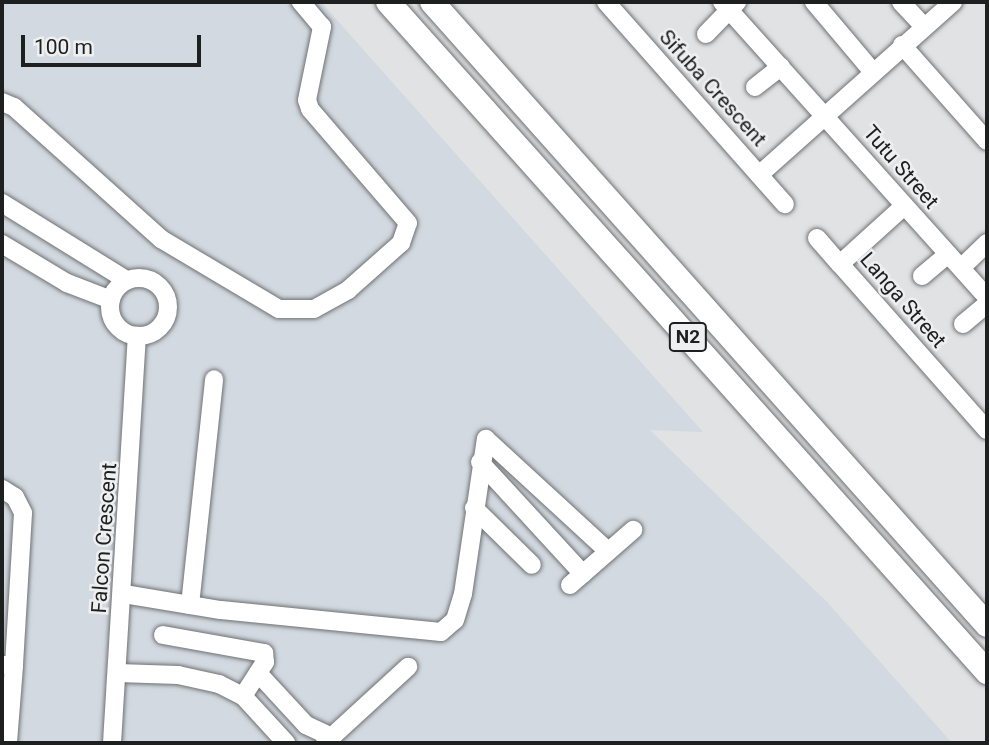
<!DOCTYPE html>
<html>
<head>
<meta charset="utf-8">
<style>
  body { margin:0 }
  #map { position:relative; width:989px; height:745px; overflow:hidden; background:#e1e2e3; font-family:Roboto,sans-serif }
  div>[style] { position:absolute }
  .built>* { inset:0; background:#d2d9e0 }
  .roads { filter:drop-shadow(0 0 2px #707173) drop-shadow(0 0 2px #707173) }
  .minor>* { height:18px; margin:-9px; padding:0 9px; transform-origin:9px; border-radius:9px; background:#fff }
  .minor>.ring { margin:-9px; padding:0; box-sizing:content-box; background:none; border:18px solid #fff; border-radius:50% }
  .highway>* { height:24px; margin:-12px; padding:0 12px; transform-origin:12px; border-radius:12px; background:#fff }
  span { translate:-50% -50%; white-space:nowrap; text-align:center; line-height:1.15; -webkit-text-stroke:5px #eeeff0; paint-order:stroke }
  .shield-label span { padding:2px 5px; background:#eeeff0; border:2px solid; border-radius:5px; -webkit-text-stroke-width:0 }
  .shield-label { font-size:19px; color:#1e1f1f; font-weight:700 }
  .street-label { font-size:21px; color:#1e1f1f }
  .frame { position:absolute; inset:0; border:4px solid #1e1f1f; pointer-events:none }
  .scale { position:absolute; left:21px; top:35px; width:180px; height:32px; box-sizing:border-box; border:4px solid #1e1f1f; border-top:0; padding-left:9px; font-size:21px; line-height:24px; white-space:nowrap; color:#1e1f1f; -webkit-text-stroke:5px #eeeff0; paint-order:stroke }
</style>
</head>
<body>
<div id="map">
  <div class="built">
    <i style="clip-path:polygon(2px 2px,321px 2px,703px 432px,650px 430px,827px 602px,952px 743px,2px 743px)"></i>
  </div>
  <div class="roads">
    <div class="minor">
      <i style="left:606px;top:2px;width:270px;rotate:48.5deg"></i>
      <i style="left:722px;top:2px;width:397px;rotate:48.1deg"></i>
      <i style="left:814px;top:2px;width:92px;rotate:49.9deg"></i>
      <i style="left:901px;top:2px;width:33px;rotate:47deg"></i>
      <i style="left:706px;top:34px;width:45px;rotate:-45.9deg"></i>
      <i style="left:902px;top:45px;width:128px;rotate:48.5deg"></i>
      <i style="left:755px;top:87px;width:33px;rotate:-38deg"></i>
      <i style="left:2px;top:102px;width:13px;rotate:23deg"></i>
      <i style="left:14px;top:107px;width:198px;rotate:41.9deg"></i>
      <i style="left:161px;top:239px;width:137px;rotate:30.7deg"></i>
      <i style="left:279px;top:309px;width:35px"></i>
      <i style="left:314px;top:309px;width:39px;rotate:-29deg"></i>
      <i style="left:348px;top:290px;width:71px;rotate:-41.6deg"></i>
      <i style="left:401px;top:243px;width:21px;rotate:-71deg"></i>
      <i style="left:408px;top:223px;width:150px;rotate:-130.7deg"></i>
      <i style="left:310px;top:109px;width:9px;rotate:-108deg"></i>
      <i style="left:307px;top:100px;width:75px;rotate:-78.4deg"></i>
      <i style="left:322px;top:27px;width:33px;rotate:-130deg"></i>
      <i style="left:759px;top:175px;width:260px;rotate:-41.7deg"></i>
      <i style="left:2px;top:203px;width:146px;rotate:31.8deg"></i>
      <i style="left:904px;top:206px;width:86px;rotate:137.8deg"></i>
      <i style="left:840px;top:264px;width:222px;rotate:48.5deg"></i>
      <i style="left:817px;top:238px;width:35px;rotate:49deg"></i>
      <i style="left:2px;top:244px;width:76px;rotate:31deg"></i>
      <i style="left:67px;top:283px;width:47px;rotate:21.1deg"></i>
      <i style="left:962px;top:267px;width:35px;rotate:-44deg"></i>
      <i style="left:922px;top:276px;width:34px;rotate:-40deg"></i>
      <i class="ring" style="left:110px;top:278px;width:40px;height:40px"></i>
      <i style="left:963px;top:324px;width:31px;rotate:-40deg"></i>
      <i style="left:480px;top:462px;width:152px;rotate:47.4deg"></i>
      <i style="left:2px;top:489px;width:15px;rotate:32deg"></i>
      <i style="left:15px;top:497px;width:18px;rotate:63deg"></i>
      <i style="left:23px;top:513px;width:153px;rotate:93.4deg"></i>
      <i style="left:474px;top:508px;width:81px;rotate:44.5deg"></i>
      <i style="left:570px;top:585px;width:84px;rotate:-41.1deg"></i>
      <i style="left:124px;top:594px;width:98px;rotate:9.4deg"></i>
      <i style="left:221px;top:610px;width:221px;rotate:5.7deg"></i>
      <i style="left:441px;top:632px;width:18px;rotate:-41deg"></i>
      <i style="left:455px;top:620px;width:27px;rotate:-73deg"></i>
      <i style="left:463px;top:594px;width:157px;rotate:-81.6deg"></i>
      <i style="left:486px;top:439px;width:166px;rotate:42.6deg"></i>
      <i style="left:190px;top:605px;width:227px;rotate:-83.9deg"></i>
      <i style="left:163px;top:635px;width:103px;rotate:10.1deg"></i>
      <i style="left:264px;top:653px;width:9px;rotate:84deg"></i>
      <i style="left:265px;top:662px;width:40px;rotate:122.9deg"></i>
      <i style="left:4px;top:665px;width:10px;rotate:6deg"></i>
      <i style="left:14px;top:666px;width:77px;rotate:94.5deg"></i>
      <i style="left:118px;top:673px;width:60px;rotate:1.9deg"></i>
      <i style="left:178px;top:675px;width:42px;rotate:12.4deg"></i>
      <i style="left:219px;top:684px;width:27px;rotate:27deg"></i>
      <i style="left:243px;top:696px;width:64px;rotate:47.5deg"></i>
      <i style="left:258px;top:673px;width:71px;rotate:47.3deg"></i>
      <i style="left:306px;top:725px;width:29px;rotate:25deg"></i>
      <i style="left:112px;top:743px;width:408px;rotate:-86.5deg"></i>
      <i style="left:325px;top:743px;width:113px;rotate:-42.5deg"></i>
    </div>
    <div class="highway">
      <i style="left:388px;top:2px;width:899px;rotate:48.2deg"></i>
      <i style="left:432px;top:2px;width:834px;rotate:48.3deg"></i>
    </div>
  </div>
  <div class="shield-label">
    <span style="left:688px;top:337px">N2</span>
  </div>
  <div class="street-label">
    <span style="left:713px;top:88px;rotate:48deg">Sifuba Crescent</span>
    <span style="left:901px;top:167px;rotate:49deg">Tutu Street</span>
    <span style="left:903px;top:300px;rotate:49deg">Langa Street</span>
    <span style="left:104px;top:538px;rotate:-86deg">Falcon Crescent</span>
  </div>
  <div class="frame"></div>
  <div class="scale">100 m</div>
</div>
</body>
</html>
